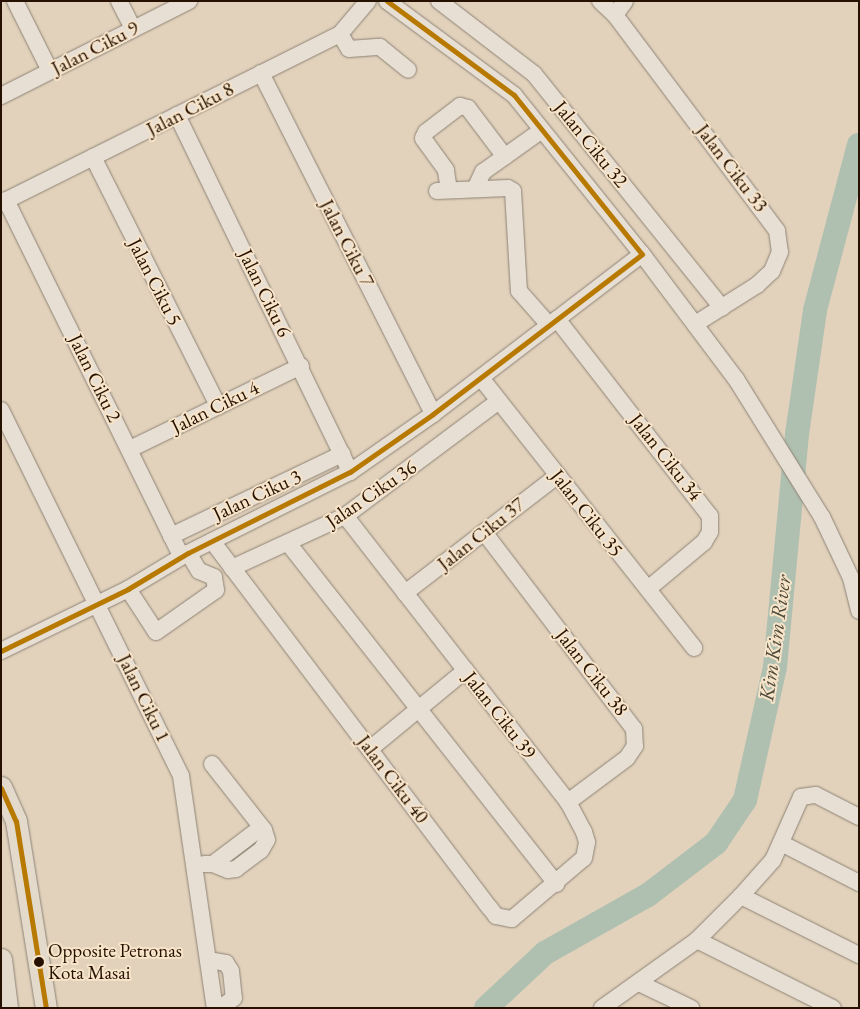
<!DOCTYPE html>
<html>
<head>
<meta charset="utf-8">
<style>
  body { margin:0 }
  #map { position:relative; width:860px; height:1009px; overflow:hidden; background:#e2d2bc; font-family:"EB Garamond",serif }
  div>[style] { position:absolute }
  .river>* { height:24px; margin:-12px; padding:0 12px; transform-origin:12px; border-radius:12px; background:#b0c0b0 }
  .roads { filter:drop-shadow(0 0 1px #8e8375) drop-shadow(0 0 1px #8e8375) }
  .minor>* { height:16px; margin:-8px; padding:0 8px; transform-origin:8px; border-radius:8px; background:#e7dfd4 }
  .major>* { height:21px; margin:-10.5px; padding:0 10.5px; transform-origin:10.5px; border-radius:10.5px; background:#e3dacc }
  .bus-1>* { height:5px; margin:-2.5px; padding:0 2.5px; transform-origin:2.5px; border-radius:2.5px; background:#b87900 }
  .dots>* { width:14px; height:14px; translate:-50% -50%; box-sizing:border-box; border:2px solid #f7e4c9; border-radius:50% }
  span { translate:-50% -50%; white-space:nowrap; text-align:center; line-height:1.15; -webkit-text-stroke:4px #f7e4c9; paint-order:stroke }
  .bus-label { font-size:19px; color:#261101 }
  .left { translate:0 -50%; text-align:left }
  .street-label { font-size:20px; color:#261101 }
  .water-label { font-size:21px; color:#4f4c3c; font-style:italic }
  .frame { position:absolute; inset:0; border:2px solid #261101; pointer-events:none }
</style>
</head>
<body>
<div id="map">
  <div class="river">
    <i style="left:486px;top:1008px;width:81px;rotate:-43deg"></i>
    <i style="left:545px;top:953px;width:118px;rotate:-29.4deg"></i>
    <i style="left:648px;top:895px;width:86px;rotate:-37.4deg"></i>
    <i style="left:716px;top:843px;width:52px;rotate:-56deg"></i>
    <i style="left:745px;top:800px;width:136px;rotate:-77.3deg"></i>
    <i style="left:775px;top:667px;width:234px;rotate:-84.6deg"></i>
    <i style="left:797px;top:434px;width:125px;rotate:-81.7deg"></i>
    <i style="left:815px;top:310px;width:171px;rotate:-75.1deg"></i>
  </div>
  <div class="roads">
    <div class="minor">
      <i style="left:15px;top:1px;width:78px;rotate:63.4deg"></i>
      <i style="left:119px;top:1px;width:31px;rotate:63deg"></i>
      <i style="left:387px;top:1px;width:158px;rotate:36.5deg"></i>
      <i style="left:514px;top:95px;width:204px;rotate:51.2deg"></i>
      <i style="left:642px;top:254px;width:156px;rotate:53.1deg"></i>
      <i style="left:736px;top:379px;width:163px;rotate:58.1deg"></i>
      <i style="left:822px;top:517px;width:68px;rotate:64.6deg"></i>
      <i style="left:851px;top:578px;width:34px;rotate:76deg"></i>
      <i style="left:439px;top:1px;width:120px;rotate:37.5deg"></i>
      <i style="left:534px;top:74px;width:300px;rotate:51.2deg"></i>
      <i style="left:600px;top:1px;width:21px;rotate:43deg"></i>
      <i style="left:615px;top:15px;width:270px;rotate:53.1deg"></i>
      <i style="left:777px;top:231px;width:21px;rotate:82deg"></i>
      <i style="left:780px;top:252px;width:21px;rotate:113deg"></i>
      <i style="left:772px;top:271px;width:21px;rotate:137deg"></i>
      <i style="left:757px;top:285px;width:73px;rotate:147.8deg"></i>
      <i style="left:615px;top:15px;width:17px;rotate:-54deg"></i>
      <i style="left:340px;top:34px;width:17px;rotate:59deg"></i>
      <i style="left:349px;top:49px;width:31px;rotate:-4deg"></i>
      <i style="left:380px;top:47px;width:36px;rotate:39deg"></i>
      <i style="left:261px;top:73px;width:382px;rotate:63.2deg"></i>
      <i style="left:1px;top:96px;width:211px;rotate:-26.8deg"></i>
      <i style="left:177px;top:115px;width:397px;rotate:64.1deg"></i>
      <i style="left:93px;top:157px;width:279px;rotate:63.3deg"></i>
      <i style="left:475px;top:189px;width:19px;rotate:-65deg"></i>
      <i style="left:483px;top:172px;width:72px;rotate:-35.4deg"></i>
      <i style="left:449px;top:190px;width:20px;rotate:-99deg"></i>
      <i style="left:446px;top:170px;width:39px;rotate:-126deg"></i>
      <i style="left:423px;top:138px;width:7px;rotate:-63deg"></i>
      <i style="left:426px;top:132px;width:43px;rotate:-37.4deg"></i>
      <i style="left:460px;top:106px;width:8px;rotate:14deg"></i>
      <i style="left:468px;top:108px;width:61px;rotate:52.9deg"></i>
      <i style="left:437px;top:191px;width:71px;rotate:-2.4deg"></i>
      <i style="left:508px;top:188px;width:6px;rotate:31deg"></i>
      <i style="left:513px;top:191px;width:100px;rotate:86.6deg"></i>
      <i style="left:519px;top:291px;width:45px;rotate:48.6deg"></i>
      <i style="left:6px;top:200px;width:397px;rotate:63.8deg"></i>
      <i style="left:1px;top:203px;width:379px;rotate:-26.5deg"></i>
      <i style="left:340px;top:34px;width:43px;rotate:-49.7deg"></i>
      <i style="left:557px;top:319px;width:249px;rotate:52.2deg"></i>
      <i style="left:710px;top:516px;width:16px;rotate:90deg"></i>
      <i style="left:710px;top:532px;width:12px;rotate:121deg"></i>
      <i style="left:704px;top:542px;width:73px;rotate:140deg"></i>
      <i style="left:481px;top:378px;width:344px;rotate:51.7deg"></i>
      <i style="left:1px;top:410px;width:408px;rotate:63.8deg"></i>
      <i style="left:181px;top:776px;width:234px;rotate:81.7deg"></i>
      <i style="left:130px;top:449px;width:190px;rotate:-25.9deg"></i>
      <i style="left:484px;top:532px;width:248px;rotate:52.7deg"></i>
      <i style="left:634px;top:729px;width:17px;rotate:87deg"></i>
      <i style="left:635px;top:746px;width:14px;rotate:124deg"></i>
      <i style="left:627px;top:758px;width:74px;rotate:143.3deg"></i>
      <i style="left:171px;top:536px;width:190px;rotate:-25.6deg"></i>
      <i style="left:212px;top:541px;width:460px;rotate:52.9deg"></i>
      <i style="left:490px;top:908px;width:10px;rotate:53deg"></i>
      <i style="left:496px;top:916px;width:16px;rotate:11deg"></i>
      <i style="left:512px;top:919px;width:94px;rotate:-40.3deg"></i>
      <i style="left:584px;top:858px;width:16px;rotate:-79deg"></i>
      <i style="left:587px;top:842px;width:10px;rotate:-107deg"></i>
      <i style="left:584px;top:832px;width:34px;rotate:-118deg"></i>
      <i style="left:568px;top:802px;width:363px;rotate:-127.9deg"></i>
      <i style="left:288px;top:543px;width:434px;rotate:51.8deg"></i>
      <i style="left:232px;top:568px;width:124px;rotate:-24.7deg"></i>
      <i style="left:345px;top:516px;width:192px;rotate:-36.8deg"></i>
      <i style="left:128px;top:589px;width:51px;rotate:56.9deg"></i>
      <i style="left:156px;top:632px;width:73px;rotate:-35deg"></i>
      <i style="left:216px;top:590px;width:13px;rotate:-99deg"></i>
      <i style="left:214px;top:577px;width:16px;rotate:-158deg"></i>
      <i style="left:199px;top:571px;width:21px;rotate:-121deg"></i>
      <i style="left:405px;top:593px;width:193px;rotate:-37.6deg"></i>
      <i style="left:1px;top:651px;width:141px;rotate:-26deg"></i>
      <i style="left:128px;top:589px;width:70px;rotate:-31deg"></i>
      <i style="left:188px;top:553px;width:181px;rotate:-26.6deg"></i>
      <i style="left:350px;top:472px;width:101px;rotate:-34.9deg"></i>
      <i style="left:433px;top:414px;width:263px;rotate:-37.4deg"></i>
      <i style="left:370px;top:749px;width:124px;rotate:-39.5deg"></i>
      <i style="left:212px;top:764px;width:84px;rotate:51.8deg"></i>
      <i style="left:264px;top:830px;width:10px;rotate:73deg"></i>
      <i style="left:267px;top:840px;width:12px;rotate:121deg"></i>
      <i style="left:261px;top:850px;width:31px;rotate:143deg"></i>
      <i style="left:236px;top:869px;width:8px;rotate:173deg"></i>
      <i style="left:228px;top:870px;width:16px;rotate:-158deg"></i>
      <i style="left:781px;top:843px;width:88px;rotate:27.1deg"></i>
      <i style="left:204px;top:864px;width:9px"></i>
      <i style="left:213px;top:864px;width:61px;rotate:-37.1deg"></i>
      <i style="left:741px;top:896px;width:132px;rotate:26.6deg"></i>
      <i style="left:697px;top:940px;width:152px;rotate:26.6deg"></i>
      <i style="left:208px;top:960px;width:18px;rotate:9deg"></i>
      <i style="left:226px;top:963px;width:9px;rotate:58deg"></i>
      <i style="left:231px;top:971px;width:27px;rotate:84deg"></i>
      <i style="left:234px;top:998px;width:17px;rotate:144deg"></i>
      <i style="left:639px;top:983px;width:58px;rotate:25.7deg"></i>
      <i style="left:602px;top:1008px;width:117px;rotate:-35.6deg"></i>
      <i style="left:697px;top:940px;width:62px;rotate:-45deg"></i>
      <i style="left:741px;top:896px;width:48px;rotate:-48.4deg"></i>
      <i style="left:773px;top:860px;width:69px;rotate:-66deg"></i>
      <i style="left:801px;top:797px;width:15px;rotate:-8deg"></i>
      <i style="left:816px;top:795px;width:48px;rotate:27.1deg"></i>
    </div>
    <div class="major">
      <i style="left:1px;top:787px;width:37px;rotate:66deg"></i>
      <i style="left:16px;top:821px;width:189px;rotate:80.9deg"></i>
      <i style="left:1px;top:959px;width:49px;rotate:83deg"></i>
    </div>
  </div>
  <div class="bus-1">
    <i style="left:387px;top:1px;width:158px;rotate:36.5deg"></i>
    <i style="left:514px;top:95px;width:204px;rotate:51.2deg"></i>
    <i style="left:1px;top:651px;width:141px;rotate:-26deg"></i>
    <i style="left:128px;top:589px;width:70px;rotate:-31deg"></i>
    <i style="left:188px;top:553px;width:181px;rotate:-26.6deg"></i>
    <i style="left:350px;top:472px;width:101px;rotate:-34.9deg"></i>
    <i style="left:433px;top:414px;width:263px;rotate:-37.4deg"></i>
    <i style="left:1px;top:788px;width:36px;rotate:66deg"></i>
    <i style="left:16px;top:821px;width:189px;rotate:80.9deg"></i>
  </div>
  <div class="dots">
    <i style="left:39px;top:962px;background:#261101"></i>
  </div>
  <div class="bus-label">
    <span class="left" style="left:48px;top:962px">Opposite Petronas<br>Kota Masai</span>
  </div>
  <div class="street-label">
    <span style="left:95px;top:48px;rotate:-27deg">Jalan Ciku 9</span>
    <span style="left:190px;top:109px;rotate:-27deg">Jalan Ciku 8</span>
    <span style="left:591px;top:144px;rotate:51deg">Jalan Ciku 32</span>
    <span style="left:732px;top:168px;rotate:53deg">Jalan Ciku 33</span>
    <span style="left:347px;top:243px;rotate:63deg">Jalan Ciku 7</span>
    <span style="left:155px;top:282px;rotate:63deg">Jalan Ciku 5</span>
    <span style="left:265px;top:293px;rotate:64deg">Jalan Ciku 6</span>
    <span style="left:95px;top:378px;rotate:64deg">Jalan Ciku 2</span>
    <span style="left:215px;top:407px;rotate:-26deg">Jalan Ciku 4</span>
    <span style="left:666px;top:457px;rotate:52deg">Jalan Ciku 34</span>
    <span style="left:371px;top:494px;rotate:-34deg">Jalan Ciku 36</span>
    <span style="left:257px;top:495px;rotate:-25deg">Jalan Ciku 3</span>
    <span style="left:587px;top:513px;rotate:52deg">Jalan Ciku 35</span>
    <span style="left:481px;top:534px;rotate:-38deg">Jalan Ciku 37</span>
    <span style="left:592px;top:672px;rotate:52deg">Jalan Ciku 38</span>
    <span style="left:144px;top:698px;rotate:64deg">Jalan Ciku 1</span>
    <span style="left:500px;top:715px;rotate:52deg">Jalan Ciku 39</span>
    <span style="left:393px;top:779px;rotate:53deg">Jalan Ciku 40</span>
  </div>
  <div class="water-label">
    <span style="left:775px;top:638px;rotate:-82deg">Kim Kim River</span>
  </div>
  <div class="frame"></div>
</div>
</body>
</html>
